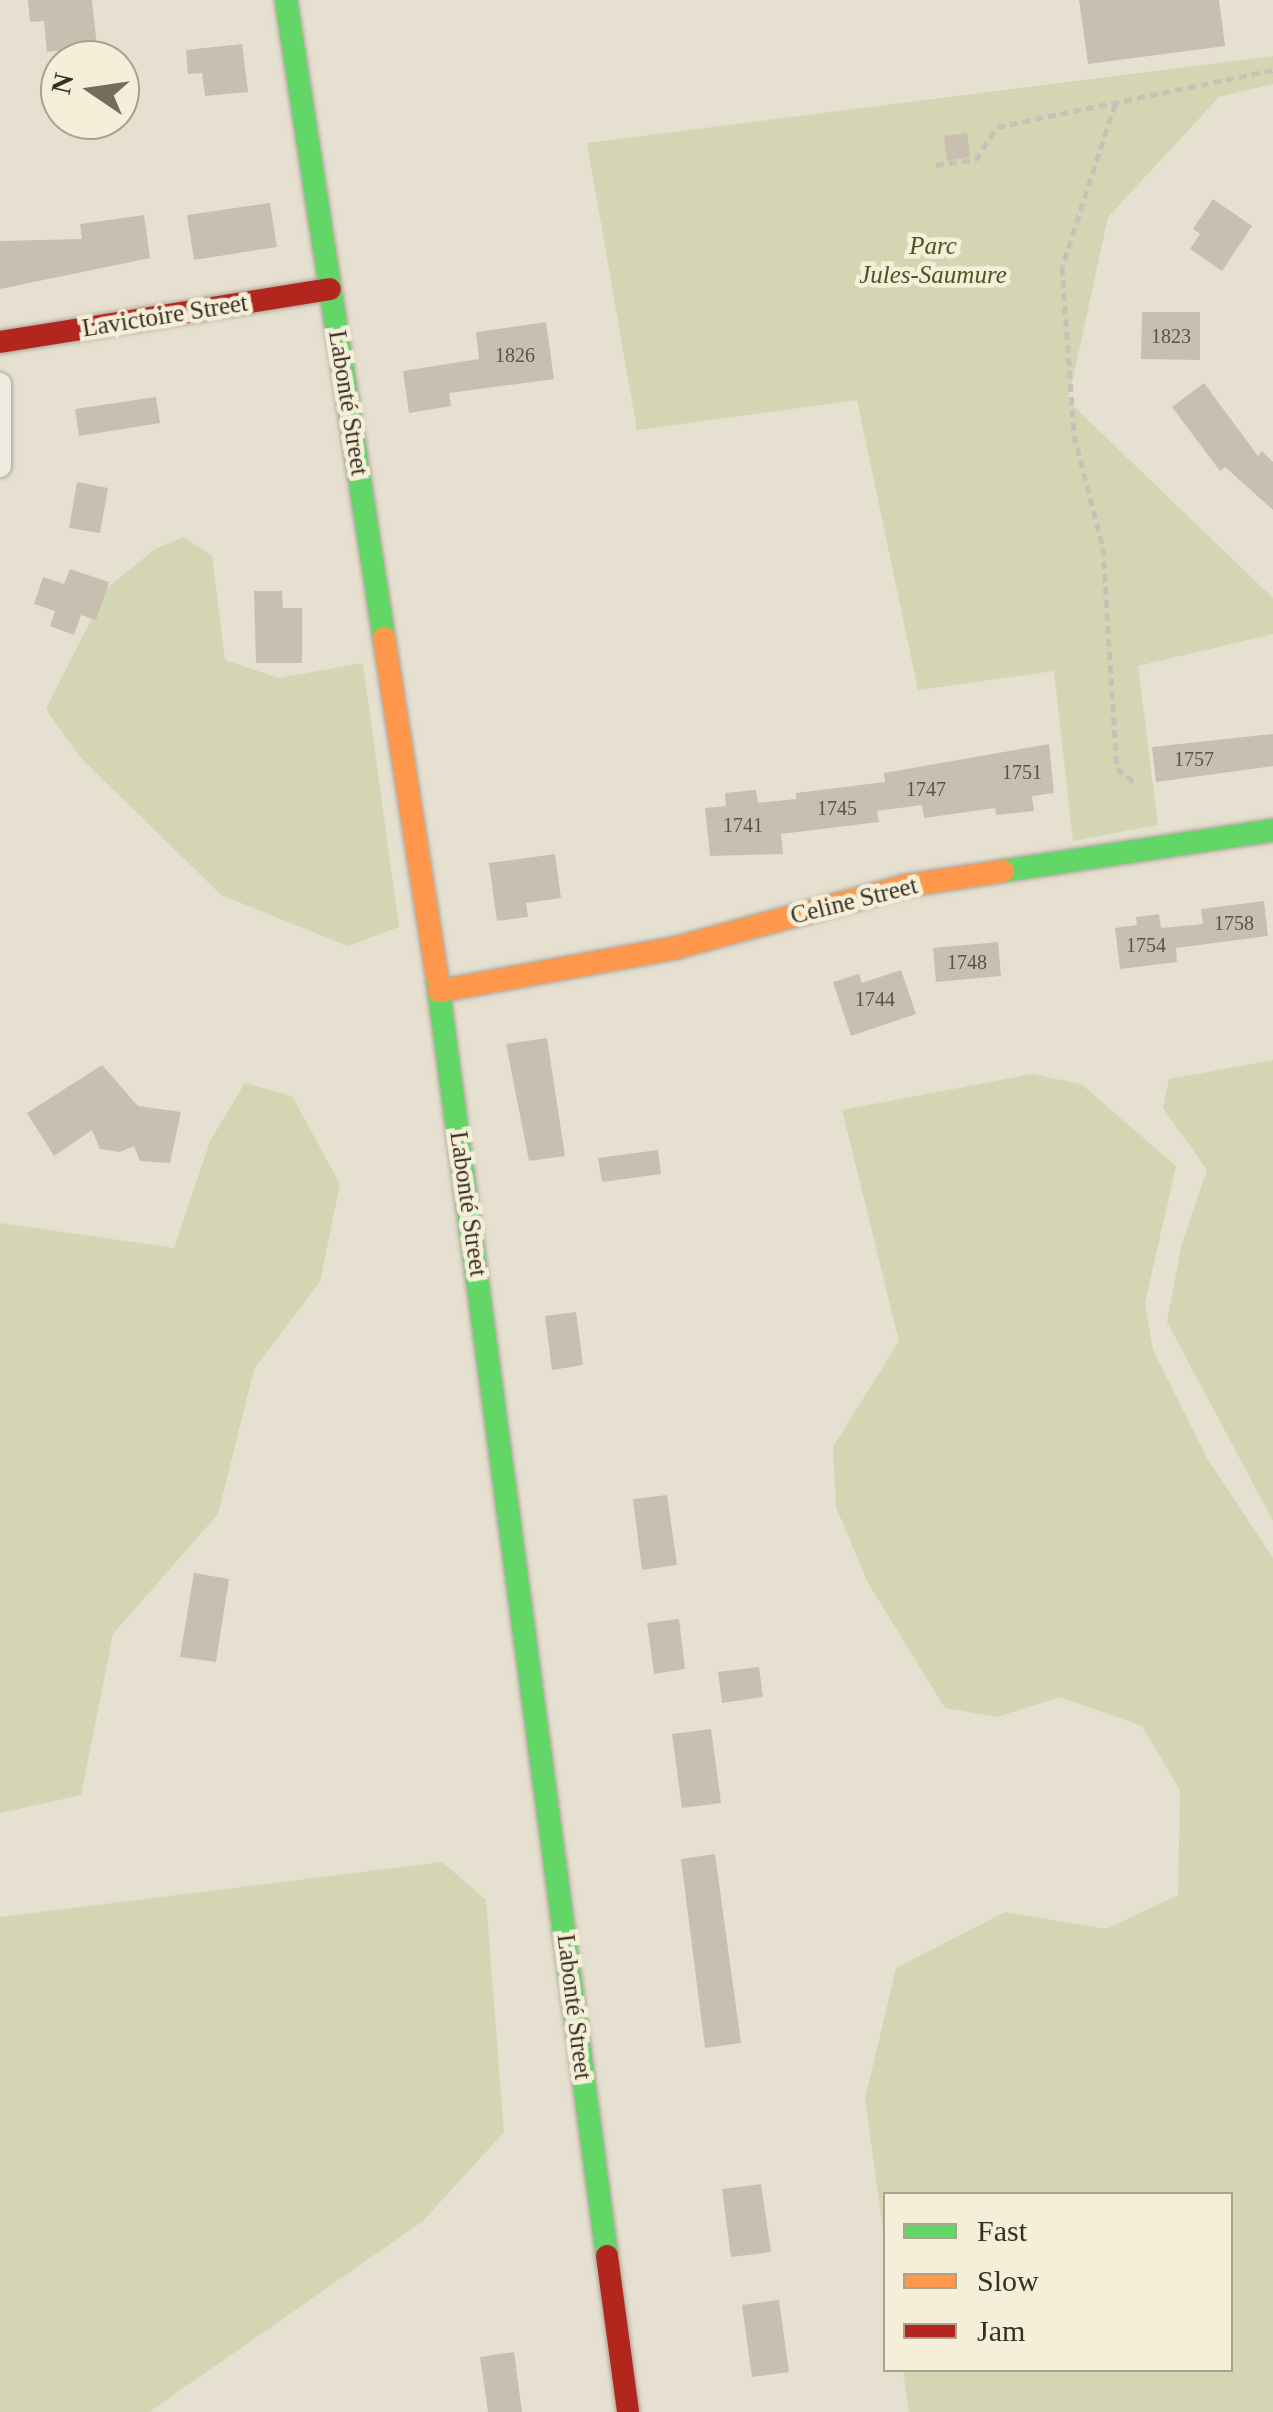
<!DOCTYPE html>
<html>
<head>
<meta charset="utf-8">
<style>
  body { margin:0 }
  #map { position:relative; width:1273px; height:2412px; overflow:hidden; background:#e6e0d0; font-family:Georgia,serif }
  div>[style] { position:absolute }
  .green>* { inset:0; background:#d4d5b3 }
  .building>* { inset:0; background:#c9bfb1 }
  .path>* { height:5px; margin-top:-2.5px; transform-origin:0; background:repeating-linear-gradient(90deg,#c7c1b8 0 8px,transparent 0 13px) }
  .roads { filter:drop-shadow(0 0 2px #aba599) drop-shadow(0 0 2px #aba599) }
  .street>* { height:22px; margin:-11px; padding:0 11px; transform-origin:11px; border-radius:11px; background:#eeeae1 }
  .fast>* { height:22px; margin:-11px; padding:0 11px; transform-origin:11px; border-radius:11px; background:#63d668 }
  .slow>* { height:22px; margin:-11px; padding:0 11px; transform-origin:11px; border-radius:11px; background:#ff974d }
  .jam>* { height:22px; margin:-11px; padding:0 11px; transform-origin:11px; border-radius:11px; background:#b3261e }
  span { translate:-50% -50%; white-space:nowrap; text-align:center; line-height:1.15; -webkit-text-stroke:9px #f5eed8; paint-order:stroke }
  .number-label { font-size:20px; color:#5e5244 }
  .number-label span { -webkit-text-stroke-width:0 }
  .park-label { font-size:25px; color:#495627; font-style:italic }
  .street-label { font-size:25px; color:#3a2e20 }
  .legend { position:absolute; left:883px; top:2192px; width:350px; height:180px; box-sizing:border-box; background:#f5eed8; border:2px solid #aaa18e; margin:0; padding:12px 18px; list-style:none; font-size:30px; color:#3a2e20 }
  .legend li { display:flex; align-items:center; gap:20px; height:50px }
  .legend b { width:50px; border:2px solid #aaa18e }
  .north { position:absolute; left:40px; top:40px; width:100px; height:100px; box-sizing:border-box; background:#f5eed8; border:2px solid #aaa18e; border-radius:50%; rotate:283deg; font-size:28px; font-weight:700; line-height:40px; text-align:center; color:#3a2e20 }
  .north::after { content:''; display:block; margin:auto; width:35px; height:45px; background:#766c5e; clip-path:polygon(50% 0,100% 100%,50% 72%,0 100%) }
</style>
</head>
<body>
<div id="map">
  <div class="green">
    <i style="clip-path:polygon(1273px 56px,1273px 84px,1219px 97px,1108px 217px,1068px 401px,1273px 598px,1273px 634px,1138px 666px,1158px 825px,1073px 841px,1054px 671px,918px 690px,857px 400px,637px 430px,587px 143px)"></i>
    <i style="clip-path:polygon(184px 537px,212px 556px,225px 660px,278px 678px,363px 663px,399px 927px,348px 946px,221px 895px,80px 757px,46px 709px,107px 588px,155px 549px)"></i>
    <i style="clip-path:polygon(1273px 1060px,1273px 1521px,1167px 1322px,1182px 1243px,1207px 1170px,1163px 1108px,1169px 1079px)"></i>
    <i style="clip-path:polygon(1032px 1074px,1081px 1084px,1176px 1166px,1145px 1303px,1153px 1350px,1208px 1460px,1273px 1558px,1273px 2412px,909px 2412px,903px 2370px,1230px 2370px,1230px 2194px,886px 2194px,885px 2244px,865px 2099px,896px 1968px,1005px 1912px,1106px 1929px,1178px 1895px,1180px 1790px,1142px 1726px,1060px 1697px,997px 1717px,945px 1708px,868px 1583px,836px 1507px,833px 1447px,899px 1341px,842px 1110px)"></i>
    <i style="clip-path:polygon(245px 1083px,292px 1096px,340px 1184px,320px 1282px,254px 1369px,218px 1514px,113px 1634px,81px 1795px,0 1813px,0 1223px,174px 1248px,211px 1139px)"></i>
    <i style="clip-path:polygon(442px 1862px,486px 1900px,504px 2132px,423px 2221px,149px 2412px,0 2412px,0 1917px)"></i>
  </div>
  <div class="building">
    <i style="clip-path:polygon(28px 0,92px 0,97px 47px,47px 52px,44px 21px,30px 22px)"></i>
    <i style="clip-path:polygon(1079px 0,1219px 0,1225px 46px,1088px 64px)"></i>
    <i style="clip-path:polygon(242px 44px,248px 92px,205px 96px,202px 73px,188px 74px,186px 50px)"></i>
    <i style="clip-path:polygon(967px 133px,970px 157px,947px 161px,944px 136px)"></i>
    <i style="clip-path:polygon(1213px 199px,1252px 226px,1222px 271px,1190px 249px,1200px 234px,1193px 229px)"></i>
    <i style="clip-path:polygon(270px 203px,277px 247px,194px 260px,187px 215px)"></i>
    <i style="clip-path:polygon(144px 215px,150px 258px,0 289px,0 241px,82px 239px,80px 224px)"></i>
    <i style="clip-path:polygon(1142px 312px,1200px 312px,1200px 360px,1141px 359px)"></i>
    <i style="clip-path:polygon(546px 322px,554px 379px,449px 393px,451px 406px,409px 413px,403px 371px,479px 359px,476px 332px)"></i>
    <i style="clip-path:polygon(1204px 383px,1258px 456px,1262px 451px,1273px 462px,1273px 510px,1225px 467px,1220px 471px,1172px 407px)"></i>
    <i style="clip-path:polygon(156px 397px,160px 423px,79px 436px,75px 409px)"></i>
    <i style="clip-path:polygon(77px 482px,108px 488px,100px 533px,69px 528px)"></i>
    <i style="clip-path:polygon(70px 569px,109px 582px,96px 620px,81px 615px,74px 635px,50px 626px,55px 611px,34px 604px,43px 577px,64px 584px)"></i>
    <i style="clip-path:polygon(254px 591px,282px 591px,283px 608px,302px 608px,302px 663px,256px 663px)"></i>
    <i style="clip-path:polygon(1273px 734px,1273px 766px,1156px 782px,1152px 747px)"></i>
    <i style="clip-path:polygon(1049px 744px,1054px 793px,1032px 796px,1034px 811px,996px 815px,995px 808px,924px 818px,922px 805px,877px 811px,879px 822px,781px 834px,783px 854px,710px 856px,705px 808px,726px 806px,725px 793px,756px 790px,758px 803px,796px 799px,796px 793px,885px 782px,884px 773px)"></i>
    <i style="clip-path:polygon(555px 854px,561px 898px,526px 903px,528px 917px,497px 921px,489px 863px)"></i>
    <i style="clip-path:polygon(1264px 901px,1268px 936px,1176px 948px,1177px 962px,1120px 969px,1115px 928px,1137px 925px,1136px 917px,1159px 914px,1161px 928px,1203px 924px,1201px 909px)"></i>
    <i style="clip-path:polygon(998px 942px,1001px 976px,936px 982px,933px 948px)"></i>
    <i style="clip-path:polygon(901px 970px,916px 1014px,851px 1036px,833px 982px,859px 974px,862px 983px)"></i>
    <i style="clip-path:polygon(547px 1038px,565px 1156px,529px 1161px,506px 1044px)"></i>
    <i style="clip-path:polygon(102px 1065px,138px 1106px,181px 1112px,170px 1163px,140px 1161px,134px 1146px,120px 1152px,100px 1149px,92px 1130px,54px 1156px,27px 1113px)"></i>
    <i style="clip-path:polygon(658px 1150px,661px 1174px,602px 1182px,598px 1158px)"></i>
    <i style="clip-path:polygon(576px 1312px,583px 1365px,552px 1370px,545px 1316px)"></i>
    <i style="clip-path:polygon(667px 1495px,677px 1565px,642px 1570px,633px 1499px)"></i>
    <i style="clip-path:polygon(194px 1573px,229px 1579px,216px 1662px,180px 1657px)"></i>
    <i style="clip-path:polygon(679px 1619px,685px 1669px,654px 1674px,647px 1623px)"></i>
    <i style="clip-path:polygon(759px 1667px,763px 1697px,722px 1703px,718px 1672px)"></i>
    <i style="clip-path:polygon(711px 1729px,721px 1803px,682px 1808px,672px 1734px)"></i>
    <i style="clip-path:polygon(715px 1854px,741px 2043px,705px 2048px,681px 1859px)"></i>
    <i style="clip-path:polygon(761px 2184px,771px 2252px,731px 2257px,722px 2189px)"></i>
    <i style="clip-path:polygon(779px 2300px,789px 2372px,752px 2377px,742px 2305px)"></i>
    <i style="clip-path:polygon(514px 2352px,522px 2412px,488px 2412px,480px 2357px)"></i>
  </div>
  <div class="path">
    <i style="left:1115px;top:104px;width:171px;rotate:108deg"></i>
    <i style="left:1062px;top:267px;width:168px;rotate:85.9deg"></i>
    <i style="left:1074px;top:435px;width:117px;rotate:75.6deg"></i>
    <i style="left:1103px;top:548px;width:220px;rotate:86.4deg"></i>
    <i style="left:1117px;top:768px;width:23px;rotate:40deg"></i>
    <i style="left:936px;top:165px;width:40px;rotate:-7.1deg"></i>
    <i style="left:976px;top:160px;width:39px;rotate:-58deg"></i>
    <i style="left:997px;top:127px;width:282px;rotate:-11.7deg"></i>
  </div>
  <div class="roads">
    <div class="street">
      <i style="left:0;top:384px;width:82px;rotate:90deg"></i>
    </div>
    <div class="fast">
      <i style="left:286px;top:0;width:645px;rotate:81.27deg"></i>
      <i style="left:1003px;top:871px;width:273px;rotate:-8.6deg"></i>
      <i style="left:437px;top:978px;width:1289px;rotate:82.42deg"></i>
    </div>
    <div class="slow">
      <i style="left:384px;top:638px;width:344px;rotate:81.1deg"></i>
      <i style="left:439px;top:991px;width:240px;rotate:-10.3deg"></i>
      <i style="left:675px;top:948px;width:237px;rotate:-15.1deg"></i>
      <i style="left:904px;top:886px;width:100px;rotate:-8.6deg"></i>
    </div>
    <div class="jam">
      <i style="left:0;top:342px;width:334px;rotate:-9.1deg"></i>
      <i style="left:607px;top:2256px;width:157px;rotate:82.3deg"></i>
    </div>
  </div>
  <div class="number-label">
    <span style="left:1171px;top:336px">1823</span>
    <span style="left:515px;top:355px">1826</span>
    <span style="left:1194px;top:759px">1757</span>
    <span style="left:1022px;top:772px">1751</span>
    <span style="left:926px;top:789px">1747</span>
    <span style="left:837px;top:808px">1745</span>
    <span style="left:743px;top:825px">1741</span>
    <span style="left:1234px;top:923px">1758</span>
    <span style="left:1146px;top:945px">1754</span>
    <span style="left:967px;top:962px">1748</span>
    <span style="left:875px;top:999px">1744</span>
  </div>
  <div class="park-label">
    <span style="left:933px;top:261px">Parc<br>Jules-Saumure</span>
  </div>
  <div class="street-label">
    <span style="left:165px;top:316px;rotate:-9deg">Lavictoire Street</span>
    <span style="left:348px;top:403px;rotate:81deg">Labonté Street</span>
    <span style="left:854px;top:901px;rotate:-14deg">Celine Street</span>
    <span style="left:468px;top:1204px;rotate:82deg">Labonté Street</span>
    <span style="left:574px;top:2007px;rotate:83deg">Labonté Street</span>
  </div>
  <ul class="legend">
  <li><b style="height:12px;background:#63d668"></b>Fast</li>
  <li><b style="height:12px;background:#ff974d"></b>Slow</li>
  <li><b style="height:12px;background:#b3261e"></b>Jam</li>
  </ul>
  <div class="north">N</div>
</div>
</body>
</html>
